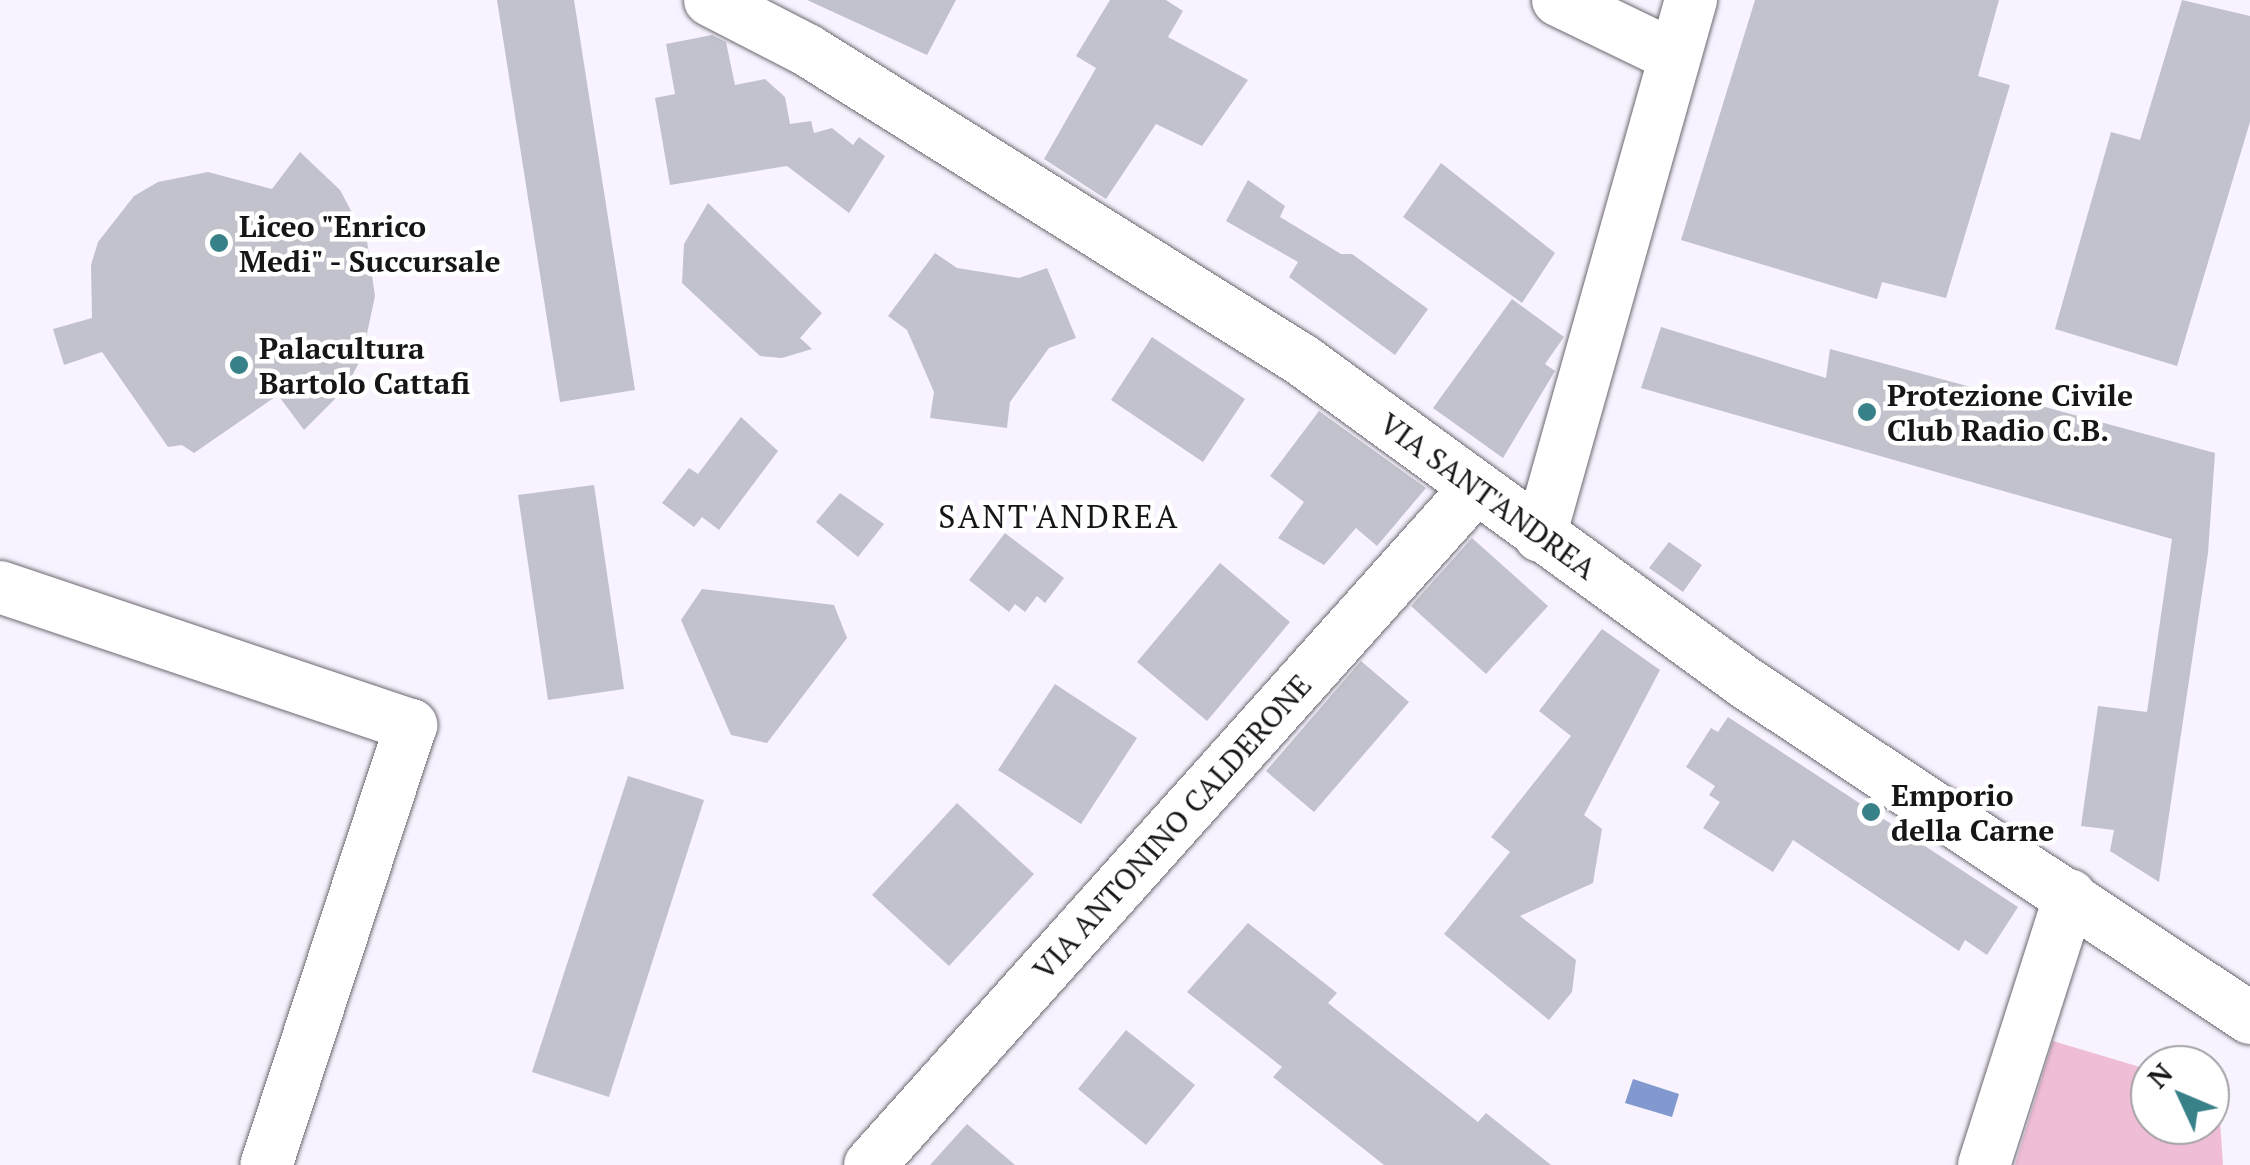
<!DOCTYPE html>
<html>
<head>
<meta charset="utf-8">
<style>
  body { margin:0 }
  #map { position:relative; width:2250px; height:1165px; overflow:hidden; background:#f8f3fe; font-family:"PT Serif",serif }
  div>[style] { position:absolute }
  .green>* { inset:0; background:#f0bdd7 }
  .water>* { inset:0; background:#8199ce }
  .building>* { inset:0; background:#c2c2cc }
  .roads { filter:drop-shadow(0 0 2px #6c6871) drop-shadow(0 0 2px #6c6871) }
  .minor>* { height:52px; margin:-26px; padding:0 26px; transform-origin:26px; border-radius:26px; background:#fff }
  .dots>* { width:28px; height:28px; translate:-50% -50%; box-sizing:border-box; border:5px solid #fff; border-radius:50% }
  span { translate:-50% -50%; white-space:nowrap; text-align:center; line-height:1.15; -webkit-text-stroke:9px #fff; paint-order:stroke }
  .poi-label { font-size:30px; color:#161518; font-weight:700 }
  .left { translate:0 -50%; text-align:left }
  .street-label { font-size:30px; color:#161518 }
  .neighbourhood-label { font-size:32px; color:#161518; letter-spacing:2.5px }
  .north { position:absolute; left:2130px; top:1045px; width:100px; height:100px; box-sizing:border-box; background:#fff; border:2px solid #a2a1a3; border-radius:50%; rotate:314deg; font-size:28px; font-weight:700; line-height:40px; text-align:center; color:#161518 }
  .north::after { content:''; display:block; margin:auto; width:35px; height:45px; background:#398188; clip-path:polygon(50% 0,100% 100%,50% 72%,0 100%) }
</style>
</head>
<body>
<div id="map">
  <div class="green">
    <i style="clip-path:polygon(2053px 1041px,2150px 1070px,2150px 1125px,2210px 1125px,2210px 1088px,2218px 1091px,2223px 1165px,2015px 1165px)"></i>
  </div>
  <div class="water">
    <i style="clip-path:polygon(1633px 1079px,1679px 1094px,1672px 1117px,1625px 1103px)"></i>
  </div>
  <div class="building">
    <i style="clip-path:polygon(497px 0,574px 0,635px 390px,560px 402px)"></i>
    <i style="clip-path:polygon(807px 0,956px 0,927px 55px)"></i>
    <i style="clip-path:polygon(1110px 0,1166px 0,1183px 11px,1168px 37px,1248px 80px,1202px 146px,1156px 124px,1106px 199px,1044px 159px,1096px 68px,1076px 56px)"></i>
    <i style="clip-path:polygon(1755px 0,1999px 0,1978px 76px,2010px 85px,1946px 298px,1882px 282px,1877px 299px,1681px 240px)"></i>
    <i style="clip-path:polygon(2182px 0,2250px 16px,2250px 122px,2177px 366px,2055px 329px,2111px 132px,2140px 140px)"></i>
    <i style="clip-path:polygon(712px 35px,726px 42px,735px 85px,765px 79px,785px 97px,790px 124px,811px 121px,814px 133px,832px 128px,853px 145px,859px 137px,885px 156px,849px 213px,787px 166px,670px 185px,655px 98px,675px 94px,666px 44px)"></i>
    <i style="clip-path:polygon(300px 152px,340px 190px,367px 241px,375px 296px,362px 357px,345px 389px,304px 430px,278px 395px,194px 453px,182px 445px,168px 447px,102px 352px,64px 365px,53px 329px,92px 318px,91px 265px,98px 242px,134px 196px,158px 182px,208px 172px,272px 189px)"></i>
    <i style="clip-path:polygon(1441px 163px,1555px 253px,1522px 303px,1403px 217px)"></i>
    <i style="clip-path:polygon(1248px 180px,1285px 206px,1280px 217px,1341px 254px,1352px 254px,1428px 309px,1395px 355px,1289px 277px,1298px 262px,1226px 221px)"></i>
    <i style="clip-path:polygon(708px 203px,822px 313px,800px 338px,812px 349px,782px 358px,760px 356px,682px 283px,684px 244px)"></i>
    <i style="clip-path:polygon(935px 253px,957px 268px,1019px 278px,1047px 268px,1076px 338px,1049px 348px,1010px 402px,1007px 428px,930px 418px,934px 392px,907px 330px,888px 316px)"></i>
    <i style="clip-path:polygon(1512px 299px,1564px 337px,1545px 364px,1555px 371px,1503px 458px,1433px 408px)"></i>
    <i style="clip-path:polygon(1661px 327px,1826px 378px,1830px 349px,2215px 453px,2208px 553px,2159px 882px,2110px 851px,2114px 830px,2081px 826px,2098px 706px,2147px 712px,2172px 539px,1641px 388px)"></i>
    <i style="clip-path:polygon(1152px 337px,1245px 399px,1203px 462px,1111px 400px)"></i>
    <i style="clip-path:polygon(1319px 411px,1426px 488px,1377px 546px,1356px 528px,1324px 565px,1278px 538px,1304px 502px,1270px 476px)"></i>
    <i style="clip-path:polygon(741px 417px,778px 451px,719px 530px,702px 517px,694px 527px,662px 503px,689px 468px,698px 474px)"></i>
    <i style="clip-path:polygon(594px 485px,624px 689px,548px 700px,518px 495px)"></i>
    <i style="clip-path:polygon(840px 493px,884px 524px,858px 557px,816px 522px)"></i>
    <i style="clip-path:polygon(1005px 533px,1064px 578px,1045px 603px,1037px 596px,1025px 612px,1015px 604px,1009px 612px,969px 580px)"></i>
    <i style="clip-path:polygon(1472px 538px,1548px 606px,1486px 674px,1411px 606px)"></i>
    <i style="clip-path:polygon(1669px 542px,1702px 565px,1683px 592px,1649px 568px)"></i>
    <i style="clip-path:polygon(1220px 563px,1290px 622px,1207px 721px,1137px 662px)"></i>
    <i style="clip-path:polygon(702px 589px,834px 605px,847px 638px,767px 743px,731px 735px,681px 620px)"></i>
    <i style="clip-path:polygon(1602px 629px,1660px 670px,1584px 815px,1602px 829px,1593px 883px,1520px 916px,1576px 960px,1572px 992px,1549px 1020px,1444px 934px,1510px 852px,1491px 837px,1571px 736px,1539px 711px)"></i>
    <i style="clip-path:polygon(1361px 661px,1409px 702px,1314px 812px,1266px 771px)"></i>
    <i style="clip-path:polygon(1055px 684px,1137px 738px,1081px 824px,998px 770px)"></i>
    <i style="clip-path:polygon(1728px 717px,2018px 907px,1987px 955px,1965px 940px,1959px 951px,1793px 840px,1773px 872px,1703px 828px,1720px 802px,1709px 795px,1715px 786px,1686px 767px,1711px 728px,1718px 732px)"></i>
    <i style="clip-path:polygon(628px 776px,704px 800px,609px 1097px,532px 1072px)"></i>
    <i style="clip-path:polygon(957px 803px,1034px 874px,949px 966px,872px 895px)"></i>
    <i style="clip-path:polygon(1248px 923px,1337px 993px,1328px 1003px,1478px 1122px,1486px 1113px,1551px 1165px,1384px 1165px,1273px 1077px,1282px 1067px,1187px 992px)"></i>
    <i style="clip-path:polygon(1126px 1030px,1195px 1085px,1146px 1145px,1078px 1089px)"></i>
    <i style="clip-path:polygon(967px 1124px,1015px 1165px,930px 1165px)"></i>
  </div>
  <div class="roads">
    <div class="minor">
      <i style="left:710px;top:0;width:109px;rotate:27.3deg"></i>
      <i style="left:807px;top:50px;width:584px;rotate:32.06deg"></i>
      <i style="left:1302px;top:360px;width:549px;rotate:36.04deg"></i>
      <i style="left:1746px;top:683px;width:605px;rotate:33.61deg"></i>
      <i style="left:1558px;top:0;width:127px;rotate:25.8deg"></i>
      <i style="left:1540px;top:536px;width:557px;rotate:-74.27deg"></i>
      <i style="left:0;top:587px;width:434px;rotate:18.6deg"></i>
      <i style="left:411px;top:725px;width:463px;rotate:108.2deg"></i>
      <i style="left:870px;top:1165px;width:907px;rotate:-48.17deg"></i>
      <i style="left:1984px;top:1165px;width:283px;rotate:-72.3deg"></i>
    </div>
  </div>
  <div class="dots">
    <i style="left:219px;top:243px;background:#398188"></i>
    <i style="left:239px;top:365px;background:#398188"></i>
    <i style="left:1867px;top:412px;background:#398188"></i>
    <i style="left:1871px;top:812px;background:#398188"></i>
  </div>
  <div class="poi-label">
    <span class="left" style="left:239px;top:243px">Liceo "Enrico<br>Medi" - Succursale</span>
    <span class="left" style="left:259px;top:365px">Palacultura<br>Bartolo Cattafi</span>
    <span class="left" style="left:1887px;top:412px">Protezione Civile<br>Club Radio C.B.</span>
    <span class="left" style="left:1891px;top:812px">Emporio<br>della Carne</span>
  </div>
  <div class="street-label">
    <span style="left:1488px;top:496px;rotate:36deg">VIA SANT'ANDREA</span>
    <span style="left:1172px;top:827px;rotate:-48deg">VIA ANTONINO CALDERONE</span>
  </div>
  <div class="neighbourhood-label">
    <span style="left:1059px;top:516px">SANT'ANDREA</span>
  </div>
  <div class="north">N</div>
</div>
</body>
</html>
